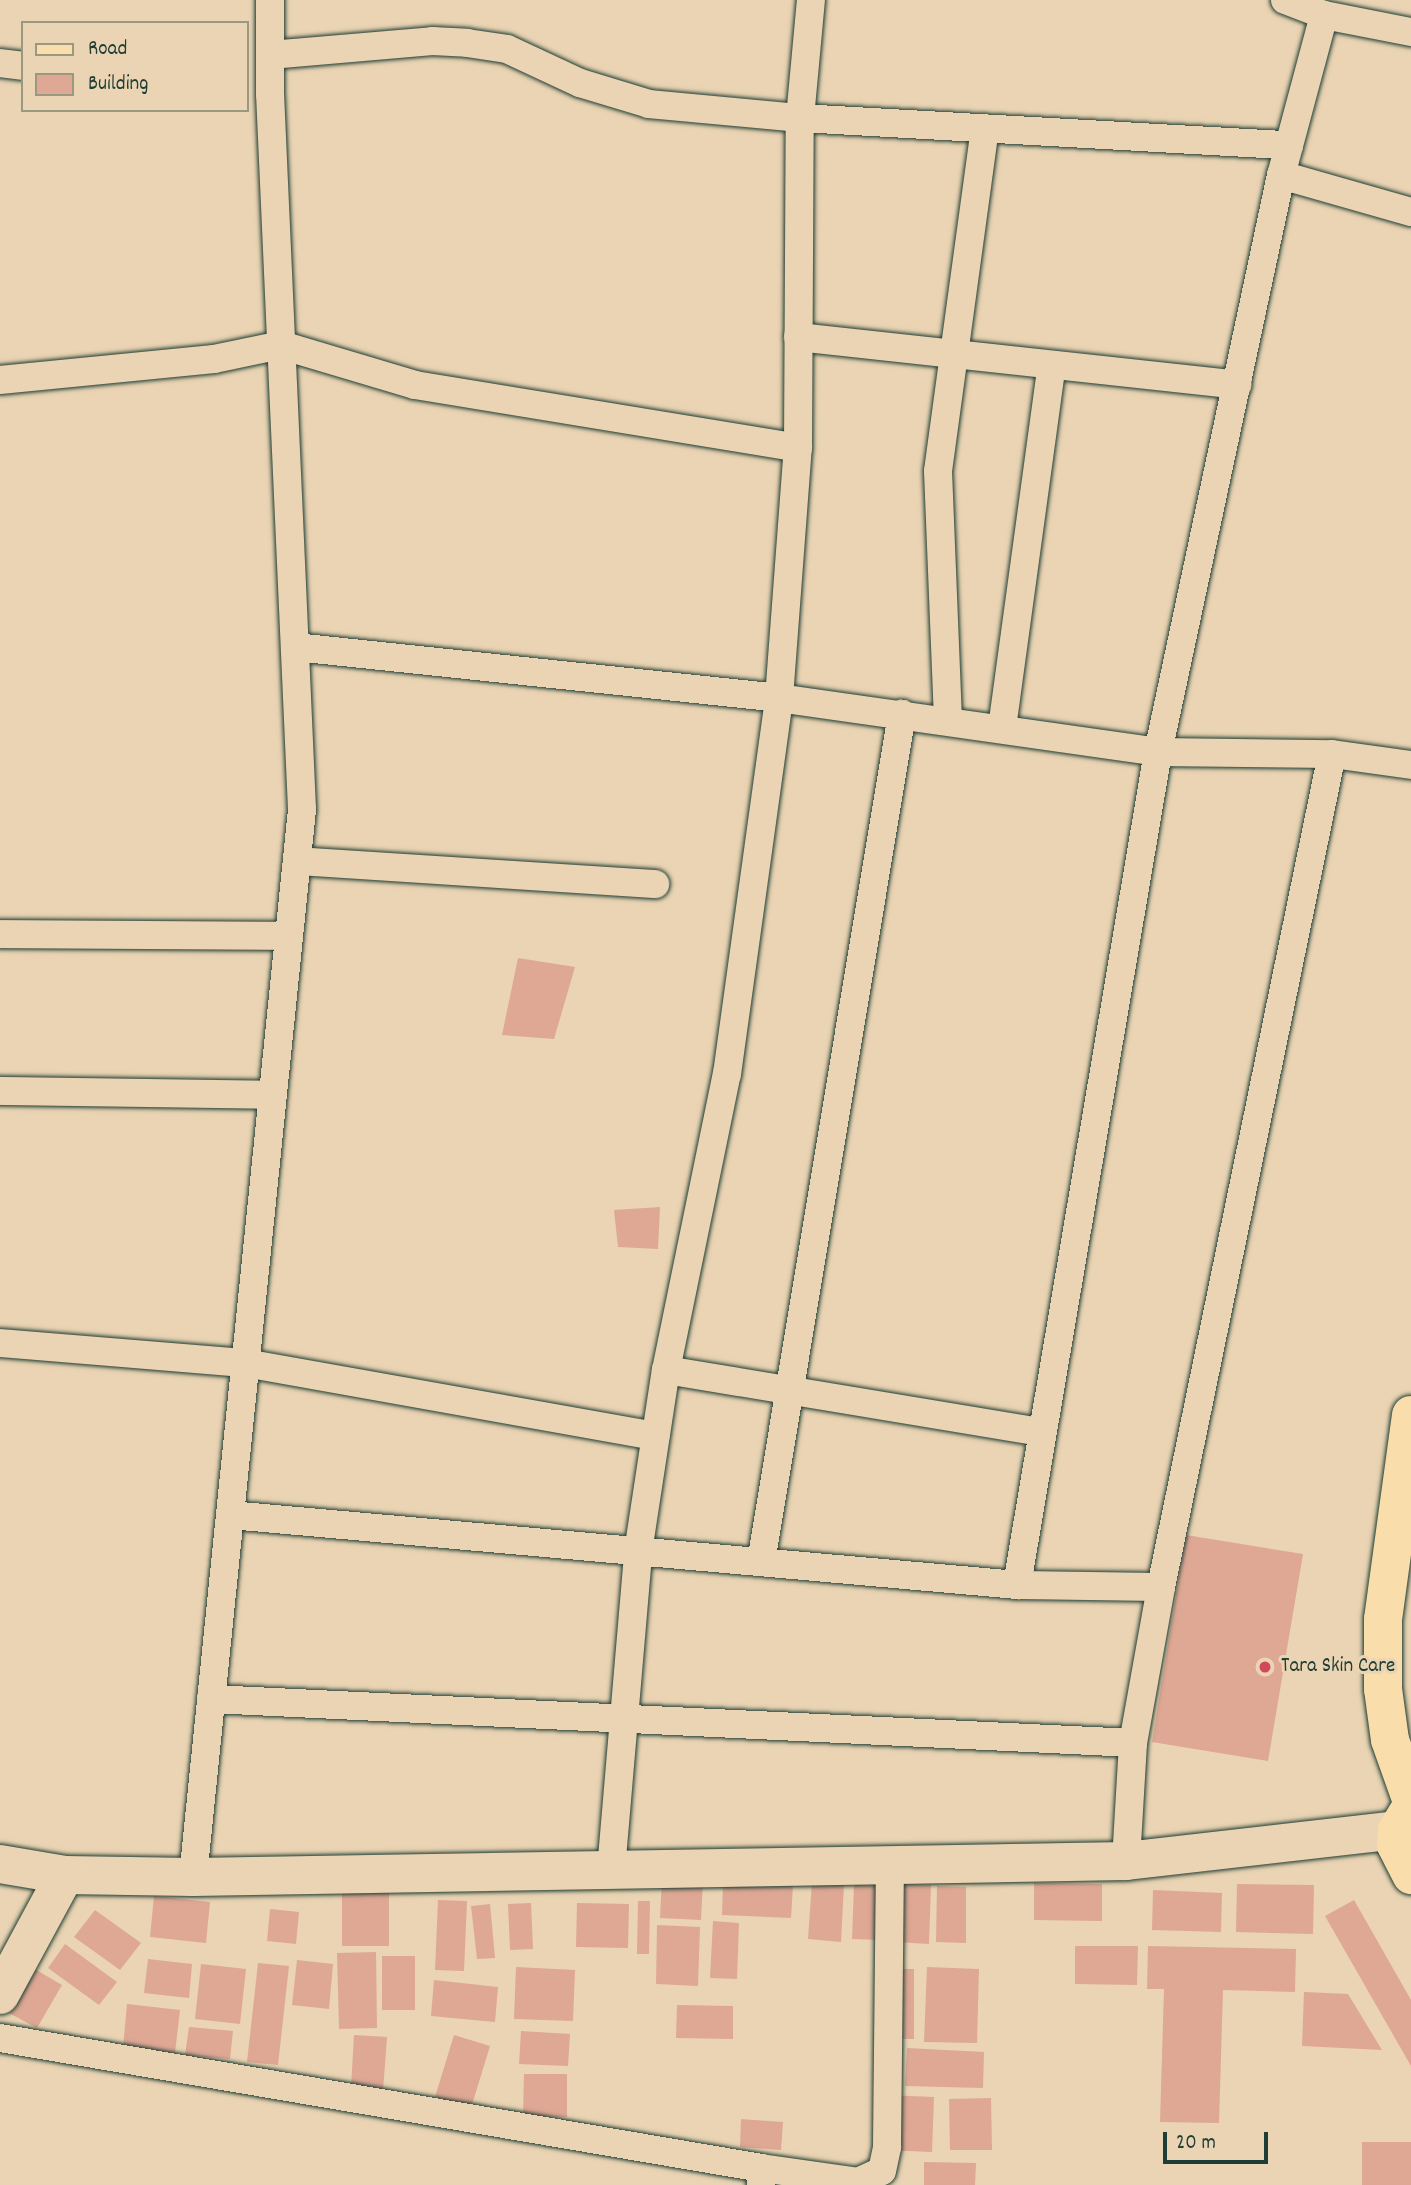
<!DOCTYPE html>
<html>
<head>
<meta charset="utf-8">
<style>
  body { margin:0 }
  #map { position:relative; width:1411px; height:2185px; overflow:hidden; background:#ead4b3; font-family:Dekko,sans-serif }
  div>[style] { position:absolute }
  .building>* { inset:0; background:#dea894 }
  .roads { filter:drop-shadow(0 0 2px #1f3d34) drop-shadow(0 0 2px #1f3d34) }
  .street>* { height:28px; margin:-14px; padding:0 14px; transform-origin:14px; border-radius:14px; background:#ead4b3 }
  .secondary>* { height:38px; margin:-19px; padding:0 19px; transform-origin:19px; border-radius:19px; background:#ead4b3 }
  .primary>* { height:38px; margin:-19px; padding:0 19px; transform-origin:19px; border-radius:19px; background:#f9deab }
  .dots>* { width:19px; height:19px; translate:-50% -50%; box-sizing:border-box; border:4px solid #ead4b3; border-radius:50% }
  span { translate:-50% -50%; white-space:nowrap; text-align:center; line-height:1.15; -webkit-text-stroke:6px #ead4b3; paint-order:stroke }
  .poi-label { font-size:21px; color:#1f3d34 }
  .left { translate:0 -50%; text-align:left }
  .legend { position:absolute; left:21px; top:21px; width:228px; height:91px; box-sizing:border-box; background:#ead4b3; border:2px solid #999880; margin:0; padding:9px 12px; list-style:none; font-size:21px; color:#1f3d34 }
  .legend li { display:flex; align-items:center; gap:14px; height:35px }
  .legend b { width:35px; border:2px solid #999880 }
  .scale { position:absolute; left:1163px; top:2132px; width:105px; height:32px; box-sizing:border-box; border:4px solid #1f3d34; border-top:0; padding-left:9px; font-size:21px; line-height:24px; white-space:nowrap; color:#1f3d34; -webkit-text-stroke:5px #ead4b3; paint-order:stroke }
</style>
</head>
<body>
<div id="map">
  <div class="building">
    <i style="clip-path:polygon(518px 958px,575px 967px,554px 1039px,502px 1035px)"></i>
    <i style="clip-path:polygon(660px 1207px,658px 1249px,618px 1247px,614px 1210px)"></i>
    <i style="clip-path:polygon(1186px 1535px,1303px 1554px,1268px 1761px,1152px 1742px)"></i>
    <i style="clip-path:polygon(662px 1878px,703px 1879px,701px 1920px,660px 1918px)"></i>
    <i style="clip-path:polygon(812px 1882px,844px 1884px,841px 1942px,808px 1939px)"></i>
    <i style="clip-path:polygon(723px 1883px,793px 1885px,791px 1918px,722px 1915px)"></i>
    <i style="clip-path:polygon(1034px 1883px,1102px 1884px,1102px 1921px,1034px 1920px)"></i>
    <i style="clip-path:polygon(896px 1884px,931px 1885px,929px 1944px,895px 1942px)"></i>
    <i style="clip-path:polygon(1237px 1884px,1314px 1885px,1313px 1934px,1236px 1932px)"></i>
    <i style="clip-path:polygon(854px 1885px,884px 1886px,882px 1940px,852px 1939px)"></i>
    <i style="clip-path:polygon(937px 1886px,966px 1887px,966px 1943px,936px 1942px)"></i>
    <i style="clip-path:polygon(1153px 1890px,1222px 1893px,1221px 1932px,1152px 1930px)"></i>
    <i style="clip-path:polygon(342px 1892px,389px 1892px,389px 1946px,342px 1946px)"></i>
    <i style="clip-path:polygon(154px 1896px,210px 1902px,206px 1943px,150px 1937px)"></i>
    <i style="clip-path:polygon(438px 1900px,467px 1901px,464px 1971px,435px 1970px)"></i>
    <i style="clip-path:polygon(1354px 1900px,1411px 2000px,1411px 2066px,1325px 1916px)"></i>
    <i style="clip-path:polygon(638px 1901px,650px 1901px,649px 1954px,637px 1954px)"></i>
    <i style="clip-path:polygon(531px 1903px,533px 1949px,510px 1950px,508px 1904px)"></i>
    <i style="clip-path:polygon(577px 1903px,629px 1904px,628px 1948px,576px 1947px)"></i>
    <i style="clip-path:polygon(490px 1904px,495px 1958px,477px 1959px,471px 1906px)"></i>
    <i style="clip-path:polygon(270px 1909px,299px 1912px,296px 1944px,267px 1941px)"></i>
    <i style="clip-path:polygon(95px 1910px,141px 1943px,120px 1970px,74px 1937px)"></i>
    <i style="clip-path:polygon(713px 1921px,739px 1923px,737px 1979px,710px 1978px)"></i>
    <i style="clip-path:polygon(657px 1925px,700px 1927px,698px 1986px,656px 1984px)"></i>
    <i style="clip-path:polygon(65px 1944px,117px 1982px,99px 2005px,48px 1968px)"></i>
    <i style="clip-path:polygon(1075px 1946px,1138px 1946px,1137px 1985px,1075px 1984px)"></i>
    <i style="clip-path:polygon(1148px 1946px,1296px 1949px,1295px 1992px,1223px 1990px,1219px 2123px,1160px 2122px,1164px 1989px,1147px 1989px)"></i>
    <i style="clip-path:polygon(376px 1952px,377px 2028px,339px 2029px,337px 1953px)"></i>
    <i style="clip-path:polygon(382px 1956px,415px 1956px,415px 2010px,382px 2010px)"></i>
    <i style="clip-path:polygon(148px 1959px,192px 1964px,189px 1998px,144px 1993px)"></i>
    <i style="clip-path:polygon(297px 1960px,333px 1964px,329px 2009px,292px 2005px)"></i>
    <i style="clip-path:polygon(258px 1963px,289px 1966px,278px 2065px,247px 2062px)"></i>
    <i style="clip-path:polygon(201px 1964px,246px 1969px,240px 2024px,195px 2019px)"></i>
    <i style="clip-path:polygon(516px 1967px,575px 1970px,573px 2021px,514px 2019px)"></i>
    <i style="clip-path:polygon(927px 1967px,979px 1969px,977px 2043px,924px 2042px)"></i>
    <i style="clip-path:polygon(33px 1968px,62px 1985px,37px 2028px,7px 2012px)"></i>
    <i style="clip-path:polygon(878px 1969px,914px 1969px,914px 2039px,878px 2039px)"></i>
    <i style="clip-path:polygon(434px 1980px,498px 1987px,495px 2022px,431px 2016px)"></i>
    <i style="clip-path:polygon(1304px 1992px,1348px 1994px,1382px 2050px,1302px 2046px)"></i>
    <i style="clip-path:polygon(127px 2004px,180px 2010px,175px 2053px,123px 2048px)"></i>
    <i style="clip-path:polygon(677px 2005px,733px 2006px,733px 2039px,676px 2038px)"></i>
    <i style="clip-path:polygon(189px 2027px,233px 2031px,230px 2059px,185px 2055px)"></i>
    <i style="clip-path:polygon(521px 2031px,570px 2034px,568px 2066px,519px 2064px)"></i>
    <i style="clip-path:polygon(354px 2035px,387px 2037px,383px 2091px,351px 2088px)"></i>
    <i style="clip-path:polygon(454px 2035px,490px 2046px,471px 2108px,435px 2097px)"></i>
    <i style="clip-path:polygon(907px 2048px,984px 2052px,983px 2088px,905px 2086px)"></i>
    <i style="clip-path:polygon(524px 2074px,567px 2074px,567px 2117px,523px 2116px)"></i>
    <i style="clip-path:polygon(885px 2095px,934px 2097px,932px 2152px,883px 2150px)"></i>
    <i style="clip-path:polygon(991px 2098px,992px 2150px,950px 2150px,949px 2099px)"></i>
    <i style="clip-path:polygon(741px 2119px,783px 2122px,781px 2150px,740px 2147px)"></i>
    <i style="clip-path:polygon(1362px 2142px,1411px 2142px,1411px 2185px,1362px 2185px)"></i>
    <i style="clip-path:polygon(924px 2162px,976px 2163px,975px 2185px,924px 2185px)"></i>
  </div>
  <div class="roads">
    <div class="street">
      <i style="left:1285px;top:0;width:42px;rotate:21deg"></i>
      <i style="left:1324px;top:15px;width:89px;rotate:11.1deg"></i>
      <i style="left:1324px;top:15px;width:166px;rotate:105deg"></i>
      <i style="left:1281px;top:175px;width:135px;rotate:15.9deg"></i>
      <i style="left:270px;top:55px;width:163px;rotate:-4.9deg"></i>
      <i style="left:432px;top:41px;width:35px;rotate:3deg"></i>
      <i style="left:467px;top:43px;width:40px;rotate:8.5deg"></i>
      <i style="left:507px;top:49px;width:81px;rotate:25deg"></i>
      <i style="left:580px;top:83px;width:72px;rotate:16.9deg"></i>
      <i style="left:649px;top:104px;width:152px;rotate:5.3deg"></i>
      <i style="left:800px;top:118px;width:490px;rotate:3.2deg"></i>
      <i style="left:0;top:63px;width:23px;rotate:7deg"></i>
      <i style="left:1281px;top:175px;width:590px;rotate:102.03deg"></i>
      <i style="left:1158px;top:752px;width:174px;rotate:0.7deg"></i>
      <i style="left:1332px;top:754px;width:80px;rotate:7.9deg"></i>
      <i style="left:798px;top:337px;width:442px;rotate:6.2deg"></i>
      <i style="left:0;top:380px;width:215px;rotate:-5.6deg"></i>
      <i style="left:214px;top:359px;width:68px;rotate:-11.8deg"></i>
      <i style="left:281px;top:345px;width:140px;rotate:16.6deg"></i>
      <i style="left:415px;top:385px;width:388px;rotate:9.3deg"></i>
      <i style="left:295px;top:647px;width:487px;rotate:6deg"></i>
      <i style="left:779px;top:698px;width:383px;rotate:8.1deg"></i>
      <i style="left:1158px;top:752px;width:845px;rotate:99.61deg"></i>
      <i style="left:948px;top:720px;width:249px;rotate:-92.3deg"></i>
      <i style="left:938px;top:471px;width:346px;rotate:-82.2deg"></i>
      <i style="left:1002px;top:728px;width:366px;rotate:-82.2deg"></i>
      <i style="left:297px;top:861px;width:359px;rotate:3.7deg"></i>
      <i style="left:0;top:934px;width:289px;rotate:0.4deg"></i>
      <i style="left:0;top:1091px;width:273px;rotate:0.8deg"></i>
      <i style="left:0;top:1343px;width:246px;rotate:4.7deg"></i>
      <i style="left:245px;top:1363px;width:417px;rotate:10.1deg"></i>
      <i style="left:666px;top:1370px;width:381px;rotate:9.4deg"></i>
      <i style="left:230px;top:1515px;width:790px;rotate:5.08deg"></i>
      <i style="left:1017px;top:1585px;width:144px;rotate:0.8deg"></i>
      <i style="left:761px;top:1562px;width:860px;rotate:-80.56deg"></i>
      <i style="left:211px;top:1699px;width:923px;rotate:2.73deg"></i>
      <i style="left:1126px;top:1861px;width:118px;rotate:-86.6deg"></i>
      <i style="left:1133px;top:1743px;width:158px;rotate:-79.8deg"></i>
      <i style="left:1161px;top:1587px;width:850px;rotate:-78.4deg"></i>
      <i style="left:611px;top:1870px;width:319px;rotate:-85.1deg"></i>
      <i style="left:638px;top:1552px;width:184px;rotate:-81.3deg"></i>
      <i style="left:666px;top:1370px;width:302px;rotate:-78.4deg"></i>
      <i style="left:727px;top:1074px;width:380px;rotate:-82.1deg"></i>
      <i style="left:779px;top:698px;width:251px;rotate:-85.7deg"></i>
      <i style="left:798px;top:448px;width:330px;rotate:-89.7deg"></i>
      <i style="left:800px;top:118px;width:119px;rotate:-84.7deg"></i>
      <i style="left:193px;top:1877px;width:1074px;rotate:-84.17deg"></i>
      <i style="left:302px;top:809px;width:716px;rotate:-92.56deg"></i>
      <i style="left:270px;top:94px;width:94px;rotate:-90deg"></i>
      <i style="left:0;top:2038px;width:772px;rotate:9.69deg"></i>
      <i style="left:761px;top:2168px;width:17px;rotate:90deg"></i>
      <i style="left:761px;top:2168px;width:98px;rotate:8.2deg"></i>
      <i style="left:858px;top:2182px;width:26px;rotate:-25deg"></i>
      <i style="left:882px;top:2171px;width:25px;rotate:-78deg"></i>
      <i style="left:887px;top:2147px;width:282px;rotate:-89.4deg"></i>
    </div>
    <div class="secondary">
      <i style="left:0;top:1864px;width:66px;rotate:9.6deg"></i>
      <i style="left:65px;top:1875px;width:128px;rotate:0.9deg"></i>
      <i style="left:193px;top:1877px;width:933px;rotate:-0.98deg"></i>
      <i style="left:1126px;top:1861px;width:273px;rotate:-6.5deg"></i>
      <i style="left:0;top:1995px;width:136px;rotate:-61.6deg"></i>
    </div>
    <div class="primary">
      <i style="left:1411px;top:1415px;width:206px;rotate:97.8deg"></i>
      <i style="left:1383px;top:1619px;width:70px;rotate:90deg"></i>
      <i style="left:1383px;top:1689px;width:51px;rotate:82.2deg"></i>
      <i style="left:1390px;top:1740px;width:63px;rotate:70.4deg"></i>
      <i style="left:1411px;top:1807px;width:27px;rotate:121deg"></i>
      <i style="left:1397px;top:1830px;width:15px;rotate:94deg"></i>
      <i style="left:1396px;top:1845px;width:34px;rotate:63deg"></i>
    </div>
  </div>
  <div class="dots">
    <i style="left:1265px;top:1667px;background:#d1495b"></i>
  </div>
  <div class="poi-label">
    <span class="left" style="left:1281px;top:1667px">Tara Skin Care</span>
  </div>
  <ul class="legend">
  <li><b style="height:9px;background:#f9deab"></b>Road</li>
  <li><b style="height:19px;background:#dea894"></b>Building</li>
  </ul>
  <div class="scale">20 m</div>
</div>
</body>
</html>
